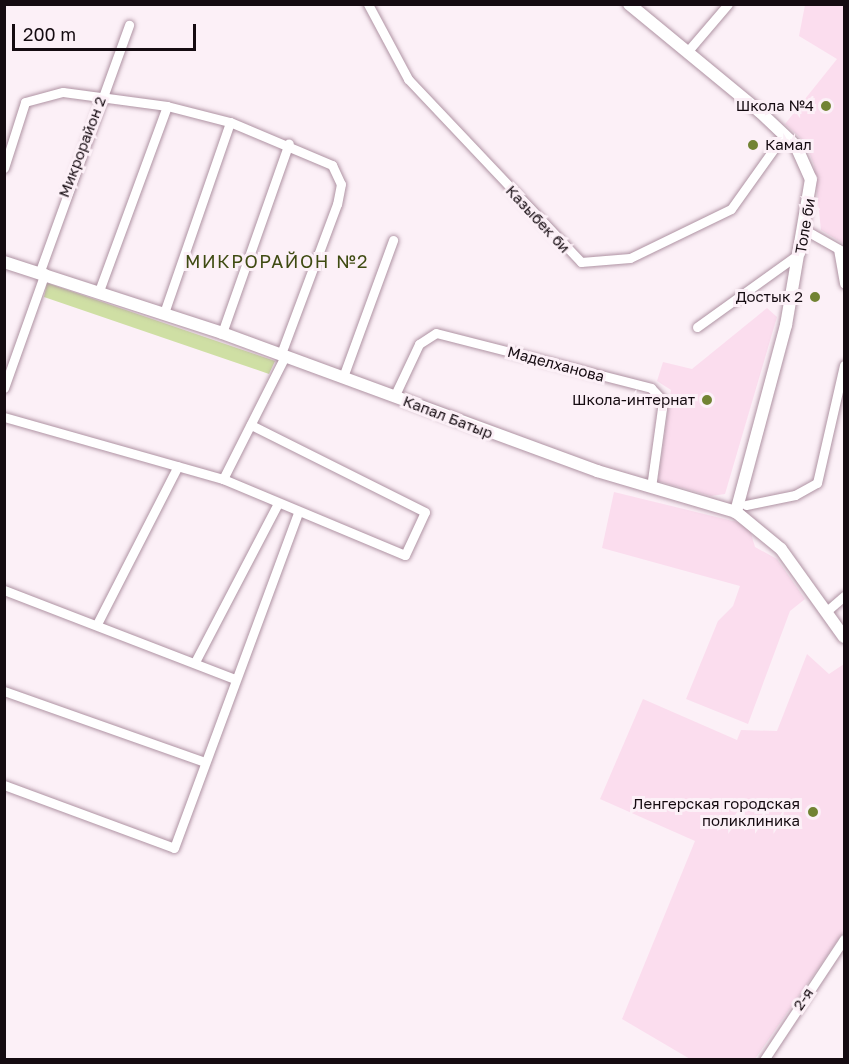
<!DOCTYPE html>
<html>
<head>
<meta charset="utf-8">
<style>
  body { margin:0 }
  #map { position:relative; width:849px; height:1064px; overflow:hidden; background:#fcf0f7; font-family:"Golos Text",sans-serif }
  div>[style] { position:absolute }
  .built>* { inset:0; background:#fbddee }
  .green>* { inset:0; background:#cfdfa4 }
  .roads { filter:drop-shadow(0 0 2px #af93a3) drop-shadow(0 0 2px #af93a3) }
  .minor>* { height:9px; margin:-4.5px; padding:0 4.5px; transform-origin:4.5px; border-radius:4.5px; background:#fff }
  .major>* { height:12px; margin:-6px; padding:0 6px; transform-origin:6px; border-radius:6px; background:#fff }
  .dots>* { width:16px; height:16px; translate:-50% -50%; box-sizing:border-box; border:3px solid #fcf0f7; border-radius:50% }
  span { translate:-50% -50%; white-space:nowrap; text-align:center; line-height:1.15; -webkit-text-stroke:6px #fcf0f7; paint-order:stroke }
  .poi-label { font-size:15px; color:#150b11 }
  .right { translate:-100% -50%; text-align:right }
  .left { translate:0 -50%; text-align:left }
  .street-label { font-size:15px; color:#150b11 }
  .quarter-label { font-size:18px; color:#3f4b12; letter-spacing:1.5px }
  .frame { position:absolute; inset:0; border:6px solid #150b11; pointer-events:none }
  .scale { position:absolute; left:12px; top:24px; width:184px; height:27px; box-sizing:border-box; border:3px solid #150b11; border-top:0; padding-left:8px; font-size:18px; line-height:21px; white-space:nowrap; color:#150b11; -webkit-text-stroke:4px #fcf0f7; paint-order:stroke }
</style>
</head>
<body>
<div id="map">
  <div class="built">
    <i style="clip-path:polygon(805px 5px,844px 5px,844px 244px,821px 230px,814px 165px,805px 142px,785px 124px,837px 59px,799px 36px)"></i>
    <i style="clip-path:polygon(767px 308px,777px 317px,725px 494px,711px 496px,658px 481px,671px 390px,657px 381px,663px 362px,692px 369px)"></i>
    <i style="clip-path:polygon(614px 492px,737px 522px,750px 530px,755px 547px,777px 559px,805px 599px,790px 611px,748px 724px,686px 699px,718px 621px,733px 606px,740px 586px,602px 548px)"></i>
    <i style="clip-path:polygon(807px 654px,829px 674px,844px 664px,844px 931px,755px 1059px,690px 1059px,622px 1019px,695px 841px,600px 799px,643px 699px,737px 740px,741px 730px,777px 731px)"></i>
  </div>
  <div class="green">
    <i style="clip-path:polygon(47px 283px,275px 361px,269px 374px,44px 297px)"></i>
  </div>
  <div class="roads">
    <div class="minor">
      <i style="left:368px;top:4px;width:85px;rotate:61.9deg"></i>
      <i style="left:408px;top:79px;width:252px;rotate:46.6deg"></i>
      <i style="left:581px;top:262px;width:49px;rotate:-4.7deg"></i>
      <i style="left:630px;top:258px;width:112px;rotate:-25.9deg"></i>
      <i style="left:731px;top:209px;width:90px;rotate:-54.5deg"></i>
      <i style="left:687px;top:52px;width:63px;rotate:-49.5deg"></i>
      <i style="left:4px;top:168px;width:69px;rotate:-72.3deg"></i>
      <i style="left:25px;top:102px;width:39px;rotate:-15deg"></i>
      <i style="left:63px;top:92px;width:105px;rotate:7.7deg"></i>
      <i style="left:167px;top:106px;width:65px;rotate:14.3deg"></i>
      <i style="left:230px;top:122px;width:111px;rotate:22.9deg"></i>
      <i style="left:332px;top:165px;width:21px;rotate:65deg"></i>
      <i style="left:341px;top:184px;width:20px;rotate:101deg"></i>
      <i style="left:337px;top:204px;width:160px;rotate:110.5deg"></i>
      <i style="left:805px;top:230px;width:45px;rotate:29.4deg"></i>
      <i style="left:838px;top:249px;width:35px;rotate:80deg"></i>
      <i style="left:40px;top:271px;width:262px;rotate:-70.1deg"></i>
      <i style="left:99px;top:291px;width:197px;rotate:-69.8deg"></i>
      <i style="left:164px;top:313px;width:202px;rotate:-70.9deg"></i>
      <i style="left:697px;top:327px;width:127px;rotate:-35.7deg"></i>
      <i style="left:222px;top:333px;width:201px;rotate:-70.6deg"></i>
      <i style="left:343px;top:377px;width:146px;rotate:-69.9deg"></i>
      <i style="left:4px;top:388px;width:122px;rotate:-70.4deg"></i>
      <i style="left:394px;top:397px;width:59px;rotate:-64.7deg"></i>
      <i style="left:419px;top:344px;width:20px;rotate:-33deg"></i>
      <i style="left:436px;top:333px;width:222px;rotate:14.3deg"></i>
      <i style="left:651px;top:388px;width:18px;rotate:47deg"></i>
      <i style="left:663px;top:401px;width:87px;rotate:97.9deg"></i>
      <i style="left:4px;top:417px;width:228px;rotate:15.8deg"></i>
      <i style="left:223px;top:479px;width:197px;rotate:22.7deg"></i>
      <i style="left:405px;top:555px;width:47px;rotate:-65.1deg"></i>
      <i style="left:425px;top:512px;width:195px;rotate:-153.4deg"></i>
      <i style="left:223px;top:479px;width:138px;rotate:-63.2deg"></i>
      <i style="left:746px;top:505px;width:50px;rotate:-11.5deg"></i>
      <i style="left:795px;top:495px;width:25px;rotate:-29deg"></i>
      <i style="left:817px;top:483px;width:121px;rotate:-77.1deg"></i>
      <i style="left:4px;top:590px;width:248px;rotate:21.1deg"></i>
      <i style="left:828px;top:610px;width:21px;rotate:-41deg"></i>
      <i style="left:98px;top:622px;width:175px;rotate:-62.9deg"></i>
      <i style="left:195px;top:662px;width:179px;rotate:-62.4deg"></i>
      <i style="left:4px;top:691px;width:213px;rotate:19.5deg"></i>
      <i style="left:4px;top:785px;width:181px;rotate:20.3deg"></i>
      <i style="left:174px;top:848px;width:358px;rotate:-69.7deg"></i>
      <i style="left:764px;top:1060px;width:145px;rotate:-56.5deg"></i>
    </div>
    <div class="major">
      <i style="left:629px;top:4px;width:170px;rotate:39.5deg"></i>
      <i style="left:760px;top:112px;width:50px;rotate:43.4deg"></i>
      <i style="left:796px;top:146px;width:36px;rotate:66deg"></i>
      <i style="left:811px;top:179px;width:148px;rotate:99.7deg"></i>
      <i style="left:786px;top:325px;width:194px;rotate:105deg"></i>
      <i style="left:4px;top:262px;width:229px;rotate:18deg"></i>
      <i style="left:222px;top:333px;width:400px;rotate:20.2deg"></i>
      <i style="left:597px;top:471px;width:145px;rotate:16.4deg"></i>
      <i style="left:736px;top:512px;width:58px;rotate:39.4deg"></i>
      <i style="left:781px;top:549px;width:108px;rotate:54.4deg"></i>
    </div>
  </div>
  <div class="dots">
    <i style="left:826px;top:106px;background:#718333"></i>
    <i style="left:753px;top:145px;background:#718333"></i>
    <i style="left:815px;top:297px;background:#718333"></i>
    <i style="left:707px;top:400px;background:#718333"></i>
    <i style="left:813px;top:812px;background:#718333"></i>
  </div>
  <div class="poi-label">
    <span class="right" style="left:814px;top:106px">Школа №4</span>
    <span class="left" style="left:765px;top:145px">Камал</span>
    <span class="right" style="left:803px;top:297px">Достык 2</span>
    <span class="right" style="left:695px;top:400px">Школа-интернат</span>
    <span class="right" style="left:800px;top:812px">Ленгерская городская<br>поликлиника</span>
  </div>
  <div class="street-label">
    <span style="left:82px;top:147px;rotate:-69deg">Микрорайон 2</span>
    <span style="left:538px;top:219px;rotate:47deg">Казыбек би</span>
    <span style="left:805px;top:226px;rotate:-80deg">Толе би</span>
    <span style="left:556px;top:364px;rotate:15deg">Маделханова</span>
    <span style="left:448px;top:417px;rotate:21deg">Капал Батыр</span>
    <span style="left:803px;top:999px;rotate:-56deg">2-я</span>
  </div>
  <div class="quarter-label">
    <span style="left:277px;top:261px">МИКРОРАЙОН №2</span>
  </div>
  <div class="frame"></div>
  <div class="scale">200 m</div>
</div>
</body>
</html>
